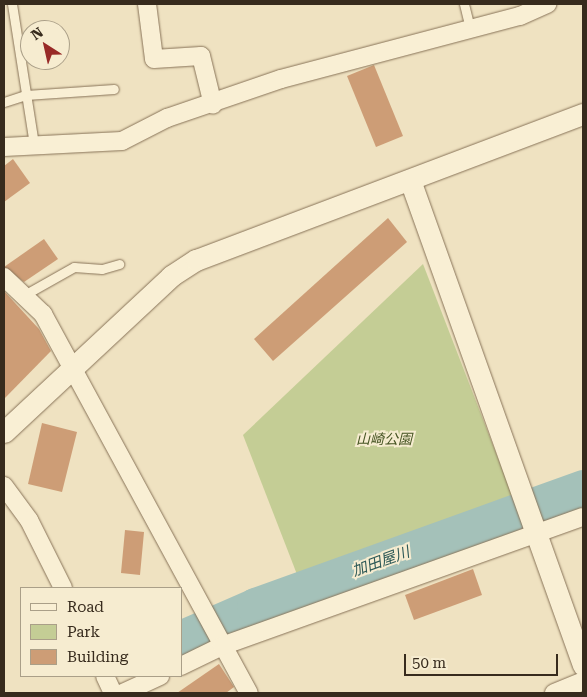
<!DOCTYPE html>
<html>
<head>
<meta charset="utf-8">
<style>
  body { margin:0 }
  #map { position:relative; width:587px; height:697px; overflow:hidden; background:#efe2c1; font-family:"Roboto Serif","Noto Sans JP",serif }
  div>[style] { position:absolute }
  .green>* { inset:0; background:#c4cd95 }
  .river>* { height:38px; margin:-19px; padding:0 19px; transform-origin:19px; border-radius:19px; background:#a4c1b9 }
  .building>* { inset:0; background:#cd9d76 }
  .roads { filter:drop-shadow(0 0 1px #887358) drop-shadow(0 0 1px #887358) }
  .service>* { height:9px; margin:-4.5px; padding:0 4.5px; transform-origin:4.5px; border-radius:4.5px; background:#f9efd4 }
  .minor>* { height:18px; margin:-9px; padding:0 9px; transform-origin:9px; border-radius:9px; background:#f9efd4 }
  .tertiary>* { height:21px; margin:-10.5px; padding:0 10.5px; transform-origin:10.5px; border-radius:10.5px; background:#f9efd4 }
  span { translate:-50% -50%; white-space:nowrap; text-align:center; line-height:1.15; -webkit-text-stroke:4px #f6ecd0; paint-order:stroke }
  .park-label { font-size:14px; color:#465423; font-style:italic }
  .water-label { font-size:15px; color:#2c5856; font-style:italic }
  .frame { position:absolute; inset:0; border:5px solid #372b1d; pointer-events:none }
  .legend { position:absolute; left:20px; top:587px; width:162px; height:90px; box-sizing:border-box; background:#f6ecd0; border:1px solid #aa9f88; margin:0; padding:6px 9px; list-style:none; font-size:15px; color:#372b1d }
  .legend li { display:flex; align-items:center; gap:10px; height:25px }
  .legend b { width:25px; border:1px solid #aa9f88 }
  .north { position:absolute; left:20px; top:20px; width:50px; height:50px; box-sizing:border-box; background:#f6ecd0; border:1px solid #aa9f88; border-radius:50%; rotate:325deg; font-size:14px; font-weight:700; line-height:20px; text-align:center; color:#372b1d }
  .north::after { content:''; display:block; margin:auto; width:18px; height:22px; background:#982a27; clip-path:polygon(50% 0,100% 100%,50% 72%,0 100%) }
  .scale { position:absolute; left:404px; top:654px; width:154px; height:22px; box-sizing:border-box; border:2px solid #372b1d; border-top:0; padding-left:6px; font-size:15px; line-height:18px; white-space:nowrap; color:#372b1d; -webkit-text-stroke:4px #f6ecd0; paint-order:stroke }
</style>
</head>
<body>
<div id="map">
  <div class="green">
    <i style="clip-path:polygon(423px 264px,513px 497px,298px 577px,243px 435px)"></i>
  </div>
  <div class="river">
    <i style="left:181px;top:640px;width:82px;rotate:-23.7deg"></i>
    <i style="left:256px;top:607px;width:348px;rotate:-19.8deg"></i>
  </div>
  <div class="building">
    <i style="clip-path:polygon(374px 65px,403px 136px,376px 147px,347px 76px)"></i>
    <i style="clip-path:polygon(13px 159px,30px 183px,4px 202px,4px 166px)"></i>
    <i style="clip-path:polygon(388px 218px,407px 242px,273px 361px,254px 339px)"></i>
    <i style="clip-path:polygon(44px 239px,58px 259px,24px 282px,4px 267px)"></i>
    <i style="clip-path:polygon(4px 291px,39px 329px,51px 351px,4px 399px)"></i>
    <i style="clip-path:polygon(42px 423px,77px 432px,62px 492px,28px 484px)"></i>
    <i style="clip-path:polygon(125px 530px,144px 532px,140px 575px,121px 573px)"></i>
    <i style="clip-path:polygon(473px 569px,482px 595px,414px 620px,405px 595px)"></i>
    <i style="clip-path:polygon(219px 664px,234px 687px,226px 693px,177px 693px)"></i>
  </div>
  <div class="roads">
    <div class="service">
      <i style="left:12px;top:4px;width:142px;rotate:81.1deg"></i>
      <i style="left:464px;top:4px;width:25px;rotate:76deg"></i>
      <i style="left:4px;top:102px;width:23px;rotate:-18deg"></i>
      <i style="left:26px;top:95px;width:88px;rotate:-3.9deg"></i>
      <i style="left:26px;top:294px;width:55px;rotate:-29.4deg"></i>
      <i style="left:74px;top:267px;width:28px;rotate:4deg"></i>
      <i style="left:102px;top:269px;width:18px;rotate:-16deg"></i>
    </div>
    <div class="minor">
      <i style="left:147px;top:4px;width:55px;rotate:82.7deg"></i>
      <i style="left:154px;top:59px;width:47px;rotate:-3.7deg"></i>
      <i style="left:201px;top:56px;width:50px;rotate:76.2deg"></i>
      <i style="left:4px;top:147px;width:118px;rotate:-2.9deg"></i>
      <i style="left:122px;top:141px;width:51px;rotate:-27.1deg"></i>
      <i style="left:167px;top:118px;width:120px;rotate:-18.9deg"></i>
      <i style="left:281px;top:79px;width:247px;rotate:-14.8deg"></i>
      <i style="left:520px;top:16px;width:30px;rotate:-24deg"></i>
      <i style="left:4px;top:277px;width:54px;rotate:43.5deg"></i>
      <i style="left:43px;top:314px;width:431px;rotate:61.5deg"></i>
      <i style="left:4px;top:486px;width:42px;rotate:53.7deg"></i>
      <i style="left:29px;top:520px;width:76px;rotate:63.4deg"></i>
      <i style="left:181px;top:666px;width:46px;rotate:-26deg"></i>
      <i style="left:222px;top:646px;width:383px;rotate:-19.7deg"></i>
      <i style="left:105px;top:676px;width:19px;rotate:65deg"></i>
      <i style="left:123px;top:693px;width:41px;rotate:-24.7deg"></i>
      <i style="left:554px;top:693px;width:31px;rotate:-22deg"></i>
    </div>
    <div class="tertiary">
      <i style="left:410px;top:180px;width:515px;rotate:70.37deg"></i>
      <i style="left:4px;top:432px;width:229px;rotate:-43deg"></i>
      <i style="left:171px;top:276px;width:30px;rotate:-33deg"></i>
      <i style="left:196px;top:260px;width:414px;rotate:-20.7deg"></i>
    </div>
  </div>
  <div class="park-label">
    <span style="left:384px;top:439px">山崎公園</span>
  </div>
  <div class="water-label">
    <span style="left:381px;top:562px;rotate:-20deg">加田屋川</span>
  </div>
  <div class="frame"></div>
  <ul class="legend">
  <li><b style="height:6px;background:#f9efd4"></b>Road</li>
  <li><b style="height:14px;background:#c4cd95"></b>Park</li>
  <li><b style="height:14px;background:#cd9d76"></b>Building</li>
  </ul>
  <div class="north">N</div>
  <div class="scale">50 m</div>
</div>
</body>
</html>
